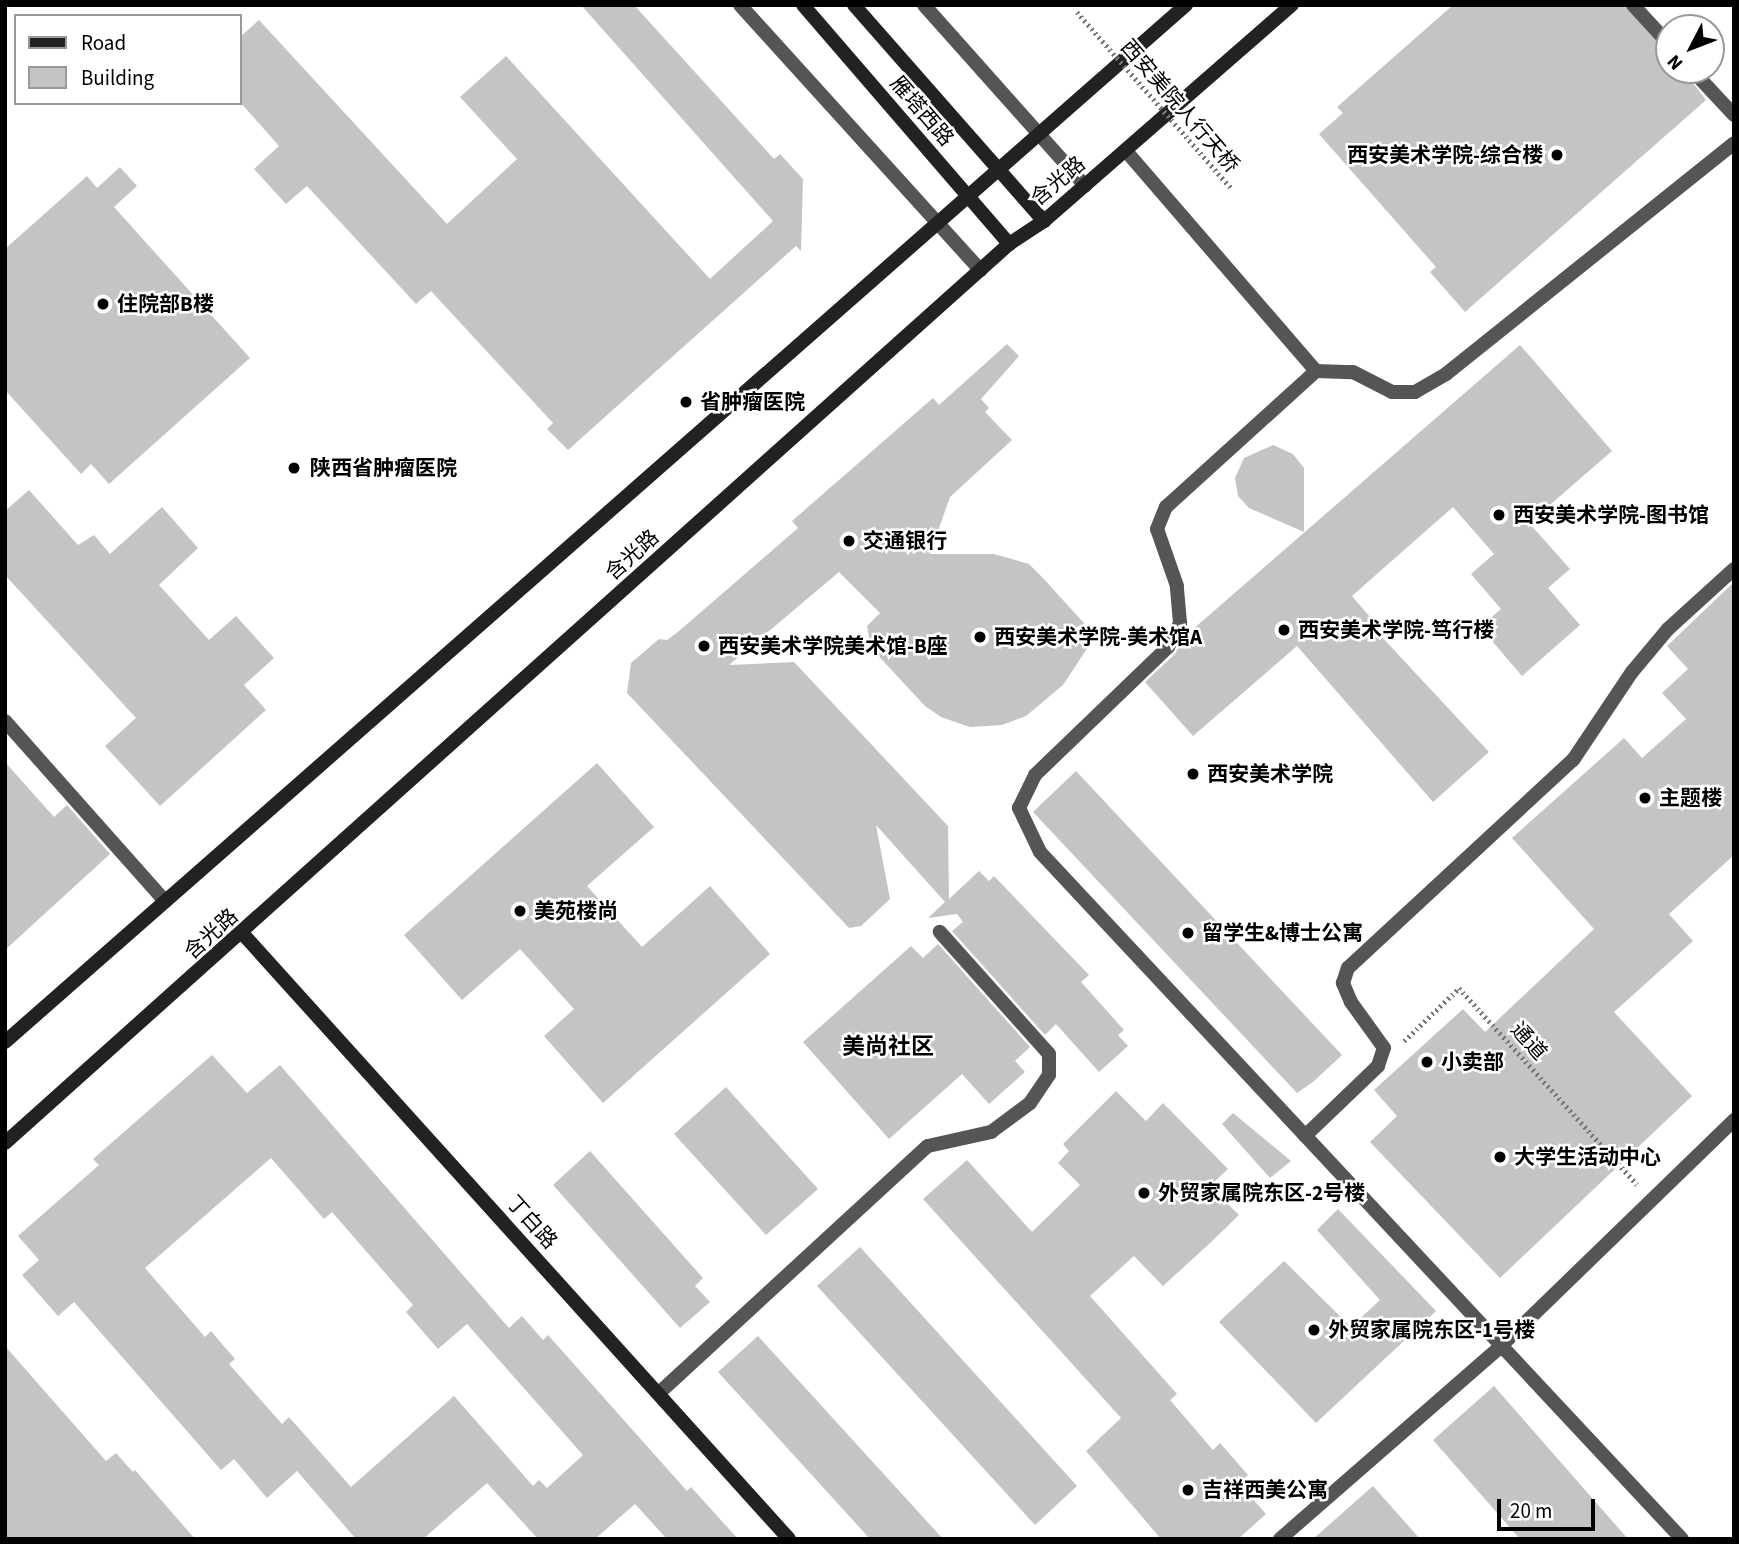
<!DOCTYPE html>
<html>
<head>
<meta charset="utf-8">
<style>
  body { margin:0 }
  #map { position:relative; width:1739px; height:1544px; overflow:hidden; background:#fff; font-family:"Source Sans 3","Noto Sans SC",sans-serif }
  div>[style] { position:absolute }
  .building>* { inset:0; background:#c4c4c4 }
  .path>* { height:4.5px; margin-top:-2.25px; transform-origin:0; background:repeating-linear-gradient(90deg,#777 0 2px,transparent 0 5.5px) }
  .lane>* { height:14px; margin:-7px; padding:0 7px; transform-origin:7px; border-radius:7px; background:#555 }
  .street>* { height:14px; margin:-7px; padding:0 7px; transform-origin:7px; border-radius:7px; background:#555 }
  .secondary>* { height:14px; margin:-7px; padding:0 7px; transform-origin:7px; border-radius:7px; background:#222 }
  .path-bridge>* { height:4.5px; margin-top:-2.25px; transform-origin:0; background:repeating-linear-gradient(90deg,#777 0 2px,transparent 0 5.5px) }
  .dots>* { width:19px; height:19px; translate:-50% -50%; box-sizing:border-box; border:4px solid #fff; border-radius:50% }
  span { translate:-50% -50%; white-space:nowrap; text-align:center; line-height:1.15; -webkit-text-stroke:5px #fff; paint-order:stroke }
  .street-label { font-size:21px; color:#000 }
  .poi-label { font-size:21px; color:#000; font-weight:700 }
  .right { translate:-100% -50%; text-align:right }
  .left { translate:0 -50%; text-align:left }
  .neighbourhood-label { font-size:23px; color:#000; font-weight:700 }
  .frame { position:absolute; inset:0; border:7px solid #000; pointer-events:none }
  .legend { position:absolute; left:14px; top:14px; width:228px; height:91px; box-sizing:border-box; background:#fff; border:2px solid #999; margin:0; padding:9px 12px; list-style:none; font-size:21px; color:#000 }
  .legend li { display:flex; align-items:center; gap:14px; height:35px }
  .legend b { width:35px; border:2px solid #999 }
  .north { position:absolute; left:1655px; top:14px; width:70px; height:70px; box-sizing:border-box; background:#fff; border:2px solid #999; border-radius:50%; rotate:228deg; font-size:19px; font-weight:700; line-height:28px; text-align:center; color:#000 }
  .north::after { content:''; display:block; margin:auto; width:24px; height:32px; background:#000; clip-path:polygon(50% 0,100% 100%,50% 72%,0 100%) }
  .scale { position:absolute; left:1497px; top:1499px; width:98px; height:32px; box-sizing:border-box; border:4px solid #000; border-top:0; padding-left:9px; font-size:21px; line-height:24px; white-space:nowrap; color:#000; -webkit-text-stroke:5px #fff; paint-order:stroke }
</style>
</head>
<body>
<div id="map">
  <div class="building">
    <i style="clip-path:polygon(581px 5px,634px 5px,774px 159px,780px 154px,803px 179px,801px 251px,796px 246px,568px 450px,547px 429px,553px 423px,431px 291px,416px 304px,307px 186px,286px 204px,254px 169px,279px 146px,240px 102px,240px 37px,259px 20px,447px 224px,517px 159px,460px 97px,506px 56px,710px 279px,773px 221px)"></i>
    <i style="clip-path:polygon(1453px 5px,1624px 5px,1669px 53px,1669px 70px,1683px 70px,1706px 100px,1465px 312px,1430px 272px,1436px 267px,1319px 134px,1343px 113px,1337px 107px)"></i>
    <i style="clip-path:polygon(120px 167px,137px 186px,114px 207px,250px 358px,109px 484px,91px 464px,81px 474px,5px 390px,5px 249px,87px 176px,97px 188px)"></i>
    <i style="clip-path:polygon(1007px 344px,1019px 356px,981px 399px,989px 408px,985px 412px,1012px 440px,950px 497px,930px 554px,994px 554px,1029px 564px,1043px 578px,1092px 632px,1092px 641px,1063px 685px,1026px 716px,1002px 725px,970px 727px,941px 717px,925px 706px,871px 648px,867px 626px,880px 613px,839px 572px,729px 665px,794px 662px,948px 826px,949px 899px,979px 871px,989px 881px,994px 876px,1089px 975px,1081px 982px,1124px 1030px,1118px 1035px,1128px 1046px,1099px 1072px,1056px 1024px,1045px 1035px,952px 931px,963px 922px,957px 914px,928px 918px,945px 902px,876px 825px,890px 899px,861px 926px,849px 928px,627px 693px,631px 663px,659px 639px,667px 640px,679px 631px,798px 528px,792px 521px,933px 398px,939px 405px)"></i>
    <i style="clip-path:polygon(1520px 345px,1612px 451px,1529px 523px,1570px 569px,1548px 588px,1580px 625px,1522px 676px,1480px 627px,1501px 609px,1471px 574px,1494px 554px,1453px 507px,1352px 596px,1370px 617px,1367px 621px,1489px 752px,1433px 802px,1297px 646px,1193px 736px,1145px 682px,1175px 654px,1184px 637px)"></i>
    <i style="clip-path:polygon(1273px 445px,1293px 454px,1304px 468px,1304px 532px,1249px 508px,1238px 496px,1235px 478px,1244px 458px)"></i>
    <i style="clip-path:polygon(29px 490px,78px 545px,94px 535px,110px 554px,162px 507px,198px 548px,159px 585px,209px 640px,236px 616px,274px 658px,244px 685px,266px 710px,160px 806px,105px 746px,136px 718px,5px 575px,5px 511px)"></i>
    <i style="clip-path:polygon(1734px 582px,1734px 855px,1669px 914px,1693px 941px,1614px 1012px,1692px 1096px,1500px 1278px,1370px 1142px,1397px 1116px,1374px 1090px,1463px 1009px,1485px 1032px,1594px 929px,1512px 838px,1624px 738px,1642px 758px,1686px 719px,1662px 693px,1688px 669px,1667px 646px)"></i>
    <i style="clip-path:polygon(5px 762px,54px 817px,67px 805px,110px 854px,5px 950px)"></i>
    <i style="clip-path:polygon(597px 763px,654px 827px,587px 886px,642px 947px,710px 886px,770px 954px,603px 1103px,544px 1036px,574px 1009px,520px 949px,462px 1000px,404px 935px)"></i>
    <i style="clip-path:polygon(1076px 771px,1342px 1055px,1313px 1082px,1297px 1093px,1033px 812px)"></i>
    <i style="clip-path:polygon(938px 944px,1030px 1047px,1015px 1061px,1025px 1072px,989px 1104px,962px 1074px,889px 1139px,803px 1042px,911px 946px,923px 958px)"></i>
    <i style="clip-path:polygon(evenodd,212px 1055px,247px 1093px,280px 1065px,509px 1328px,522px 1316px,543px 1340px,548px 1335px,687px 1491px,691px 1487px,738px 1539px,667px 1539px,635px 1504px,595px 1539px,538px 1539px,487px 1483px,423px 1539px,356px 1539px,297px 1471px,267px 1498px,234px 1459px,221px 1470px,74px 1302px,58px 1316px,22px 1275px,39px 1260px,18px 1236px,99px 1165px,93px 1159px,212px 1055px,271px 1158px,324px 1219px,332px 1212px,413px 1305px,406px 1312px,438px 1349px,467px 1324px,583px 1455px,547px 1488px,539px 1480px,533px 1486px,454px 1396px,351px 1487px,289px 1417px,282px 1424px,229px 1364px,235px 1359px,211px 1331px,205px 1337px,145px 1268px,271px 1158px)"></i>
    <i style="clip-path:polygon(726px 1087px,818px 1189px,766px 1235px,674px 1134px)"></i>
    <i style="clip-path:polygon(1116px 1091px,1146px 1121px,1163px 1103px,1228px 1169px,1210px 1186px,1239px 1215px,1209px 1244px,1163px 1286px,1134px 1256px,1090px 1296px,1177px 1394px,1170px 1400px,1213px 1450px,1220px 1443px,1248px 1475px,1239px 1483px,1266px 1514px,1238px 1539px,1161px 1539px,1086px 1451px,1121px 1418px,923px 1199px,967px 1160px,1032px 1232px,1080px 1185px,1058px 1163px,1069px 1151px,1063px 1144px)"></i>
    <i style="clip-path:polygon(1233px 1113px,1291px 1161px,1270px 1178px,1222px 1124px)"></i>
    <i style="clip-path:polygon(590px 1151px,703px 1278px,695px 1286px,710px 1302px,680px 1328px,553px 1185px)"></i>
    <i style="clip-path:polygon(1338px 1209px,1436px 1311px,1316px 1423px,1219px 1322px,1284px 1261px,1351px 1327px,1380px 1300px,1317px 1230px)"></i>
    <i style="clip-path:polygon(860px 1247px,1077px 1486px,1035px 1525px,817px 1286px)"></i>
    <i style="clip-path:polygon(758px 1336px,943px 1539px,870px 1539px,718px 1372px)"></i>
    <i style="clip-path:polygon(5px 1346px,106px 1461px,116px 1453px,133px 1472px,135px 1470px,195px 1539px,5px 1539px)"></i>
    <i style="clip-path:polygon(1494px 1386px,1628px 1539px,1520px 1539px,1433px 1440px)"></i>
    <i style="clip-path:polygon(1373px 1486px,1420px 1539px,1313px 1539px)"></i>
  </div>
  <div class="path">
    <i style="left:1404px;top:1041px;width:76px;rotate:-43.9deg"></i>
    <i style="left:1459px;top:988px;width:265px;rotate:47.8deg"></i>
  </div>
  <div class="lane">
    <i style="left:1633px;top:5px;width:53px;rotate:47.3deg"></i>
    <i style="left:1692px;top:70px;width:62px;rotate:47deg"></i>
    <i style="left:1126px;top:151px;width:291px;rotate:49.2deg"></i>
    <i style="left:5px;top:721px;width:241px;rotate:48.4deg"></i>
    <i style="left:1305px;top:1136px;width:101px;rotate:-43.8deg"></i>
    <i style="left:1378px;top:1066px;width:19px;rotate:-72deg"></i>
    <i style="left:1384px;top:1048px;width:57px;rotate:-125.7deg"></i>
    <i style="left:1351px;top:1002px;width:21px;rotate:-113deg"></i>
    <i style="left:1343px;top:983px;width:16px;rotate:-72deg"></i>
    <i style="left:1348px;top:968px;width:306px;rotate:-42.8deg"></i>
    <i style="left:1573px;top:760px;width:106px;rotate:-56.2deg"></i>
    <i style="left:1632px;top:672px;width:56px;rotate:-50.1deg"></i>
    <i style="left:1668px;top:629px;width:89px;rotate:-42.3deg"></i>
    <i style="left:659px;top:1393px;width:365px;rotate:-42.6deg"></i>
    <i style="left:928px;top:1146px;width:65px;rotate:-12.5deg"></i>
    <i style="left:991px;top:1132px;width:49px;rotate:-36.6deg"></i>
    <i style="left:1030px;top:1103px;width:34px;rotate:-56deg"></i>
    <i style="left:1049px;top:1075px;width:21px;rotate:-90deg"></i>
    <i style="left:1049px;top:1054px;width:164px;rotate:-131.8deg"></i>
    <i style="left:1280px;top:1539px;width:293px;rotate:-41.1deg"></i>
    <i style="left:1501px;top:1346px;width:325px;rotate:-44.1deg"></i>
    <i style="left:1682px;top:1539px;width:940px;rotate:-133.06deg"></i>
    <i style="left:1040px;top:852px;width:49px;rotate:-115.5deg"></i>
    <i style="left:1019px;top:808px;width:37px;rotate:-64deg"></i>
    <i style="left:1035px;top:775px;width:185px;rotate:-43.9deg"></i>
    <i style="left:1168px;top:647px;width:27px;rotate:-63deg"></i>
    <i style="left:1180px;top:623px;width:37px;rotate:-95deg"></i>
    <i style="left:1177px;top:586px;width:60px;rotate:-109.3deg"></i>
    <i style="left:1157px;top:529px;width:24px;rotate:-68deg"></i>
    <i style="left:1166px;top:507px;width:202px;rotate:-42.2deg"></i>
    <i style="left:1316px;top:371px;width:37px;rotate:2deg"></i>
    <i style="left:1353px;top:372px;width:44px;rotate:27.1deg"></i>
    <i style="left:1392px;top:392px;width:23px"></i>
    <i style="left:1415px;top:392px;width:36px;rotate:-30deg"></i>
    <i style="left:1446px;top:374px;width:369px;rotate:-38.7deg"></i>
  </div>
  <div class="street">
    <i style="left:740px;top:5px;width:358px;rotate:47.8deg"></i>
    <i style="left:924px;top:5px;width:242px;rotate:48.3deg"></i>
  </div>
  <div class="secondary">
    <i style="left:803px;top:5px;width:316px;rotate:49.2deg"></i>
    <i style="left:854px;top:5px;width:288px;rotate:48.7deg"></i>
    <i style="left:243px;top:934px;width:815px;rotate:47.93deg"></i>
    <i style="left:5px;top:1042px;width:1572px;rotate:-41.29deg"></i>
    <i style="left:5px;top:1143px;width:1348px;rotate:-41.84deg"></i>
    <i style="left:1009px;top:244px;width:42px;rotate:-33.3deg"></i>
    <i style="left:1044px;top:221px;width:329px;rotate:-41.1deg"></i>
  </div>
  <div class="path-bridge">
    <i style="left:1077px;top:12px;width:234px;rotate:48.8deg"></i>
  </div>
  <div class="dots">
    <i style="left:1557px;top:155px;background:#000"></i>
    <i style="left:103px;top:304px;background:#000"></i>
    <i style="left:686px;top:402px;background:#000"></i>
    <i style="left:294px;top:468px;background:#000"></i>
    <i style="left:1499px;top:515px;background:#000"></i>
    <i style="left:849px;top:541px;background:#000"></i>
    <i style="left:1284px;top:630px;background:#000"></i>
    <i style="left:980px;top:637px;background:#000"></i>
    <i style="left:704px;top:646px;background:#000"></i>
    <i style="left:1193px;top:774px;background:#000"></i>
    <i style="left:1645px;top:798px;background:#000"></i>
    <i style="left:520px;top:911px;background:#000"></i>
    <i style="left:1188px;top:933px;background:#000"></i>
    <i style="left:1427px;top:1062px;background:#000"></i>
    <i style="left:1500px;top:1157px;background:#000"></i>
    <i style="left:1144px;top:1193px;background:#000"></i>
    <i style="left:1314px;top:1330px;background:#000"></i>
    <i style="left:1188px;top:1490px;background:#000"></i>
  </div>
  <div class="street-label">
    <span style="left:1180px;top:106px;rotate:49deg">西安美院人行天桥</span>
    <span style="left:922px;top:111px;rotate:49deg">雁塔西路</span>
    <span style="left:1058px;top:181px;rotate:-40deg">含光路</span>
    <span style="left:632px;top:555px;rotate:-42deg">含光路</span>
    <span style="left:211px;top:934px;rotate:-42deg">含光路</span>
    <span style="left:1529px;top:1041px;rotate:48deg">通道</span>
    <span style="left:532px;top:1222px;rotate:48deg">丁白路</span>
  </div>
  <div class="poi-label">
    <span class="right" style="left:1543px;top:155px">西安美术学院-综合楼</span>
    <span class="left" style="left:117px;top:304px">住院部B楼</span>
    <span class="left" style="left:700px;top:402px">省肿瘤医院</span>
    <span class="left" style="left:310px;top:468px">陕西省肿瘤医院</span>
    <span class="left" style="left:1513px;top:515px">西安美术学院-图书馆</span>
    <span class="left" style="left:863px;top:541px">交通银行</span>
    <span class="left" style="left:1298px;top:630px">西安美术学院-笃行楼</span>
    <span class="left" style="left:994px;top:637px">西安美术学院-美术馆A</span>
    <span class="left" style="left:718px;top:646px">西安美术学院美术馆-B座</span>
    <span class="left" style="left:1207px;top:774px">西安美术学院</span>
    <span class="left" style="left:1659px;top:798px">主题楼</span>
    <span class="left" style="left:534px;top:911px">美苑楼尚</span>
    <span class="left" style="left:1202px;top:933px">留学生&amp;博士公寓</span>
    <span class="left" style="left:1441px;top:1062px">小卖部</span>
    <span class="left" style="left:1514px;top:1157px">大学生活动中心</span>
    <span class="left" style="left:1158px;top:1193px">外贸家属院东区-2号楼</span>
    <span class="left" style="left:1328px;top:1330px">外贸家属院东区-1号楼</span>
    <span class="left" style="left:1202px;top:1490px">吉祥西美公寓</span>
  </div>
  <div class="neighbourhood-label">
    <span style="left:888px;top:1047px">美尚社区</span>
  </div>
  <div class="frame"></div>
  <ul class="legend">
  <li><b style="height:9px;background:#222"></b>Road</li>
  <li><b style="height:19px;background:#c4c4c4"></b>Building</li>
  </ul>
  <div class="north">N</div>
  <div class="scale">20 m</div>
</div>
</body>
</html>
